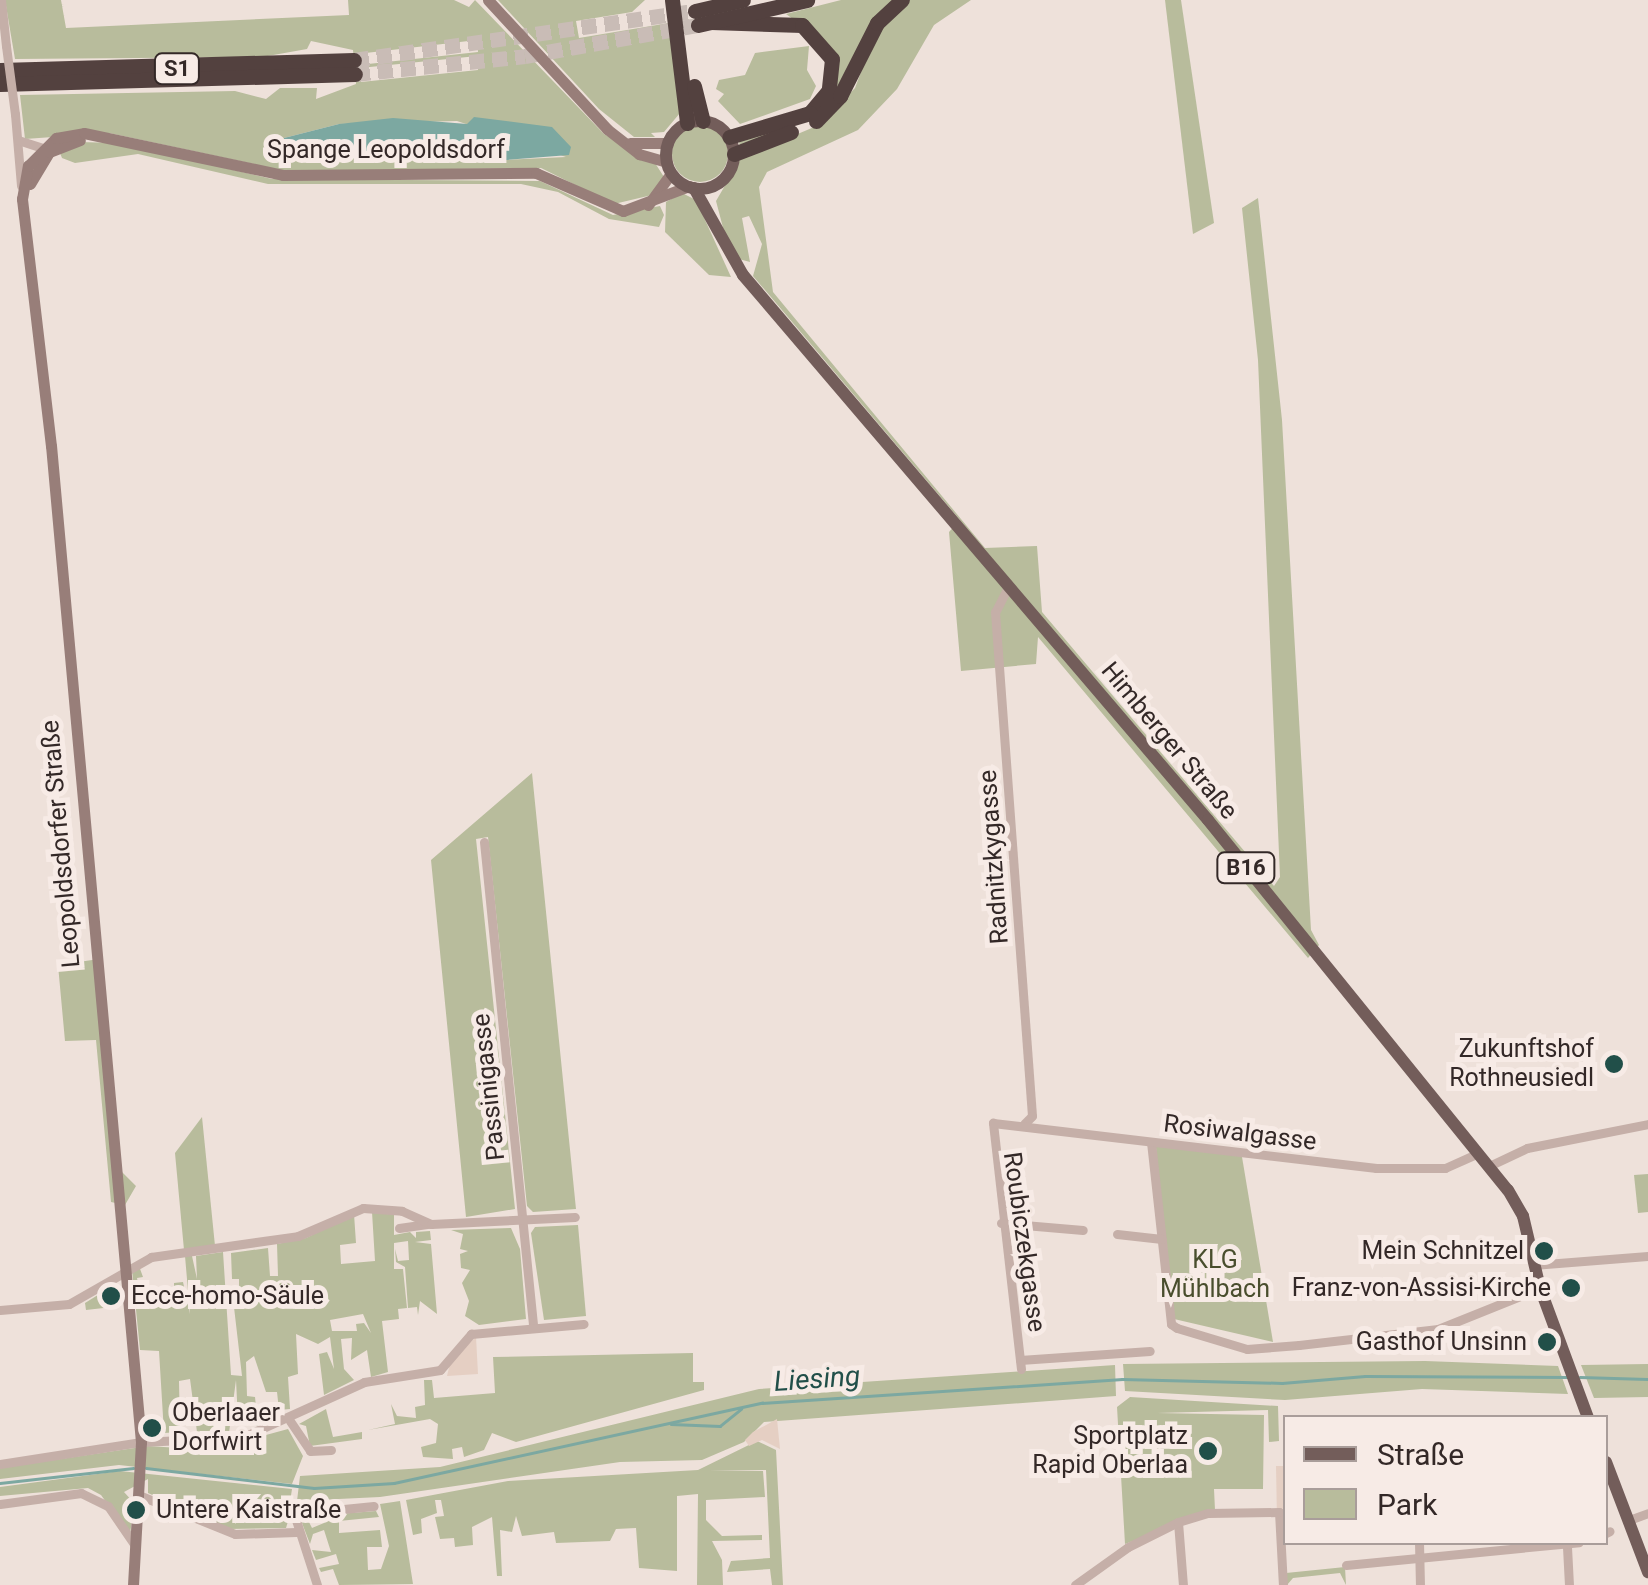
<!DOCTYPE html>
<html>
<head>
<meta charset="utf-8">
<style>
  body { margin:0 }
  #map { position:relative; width:1648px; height:1585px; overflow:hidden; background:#eee1da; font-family:Roboto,sans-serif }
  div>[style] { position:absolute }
  .green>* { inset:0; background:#b8bc9c }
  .round { border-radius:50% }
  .plaza>* { inset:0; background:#e5cfc3 }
  .water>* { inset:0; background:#7ca8a1 }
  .stream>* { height:2.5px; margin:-1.25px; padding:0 1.25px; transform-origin:1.25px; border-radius:1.25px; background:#7ca8a1 }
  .highway-tunnel>* { height:15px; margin-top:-7.5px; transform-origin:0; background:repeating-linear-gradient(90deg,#c9bcb6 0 15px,transparent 0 23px) }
  .street>* { height:9px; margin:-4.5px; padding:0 4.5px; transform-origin:4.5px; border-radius:4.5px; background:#c5afa8 }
  .secondary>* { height:11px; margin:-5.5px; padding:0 5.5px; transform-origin:5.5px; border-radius:5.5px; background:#987e79 }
  .primary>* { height:12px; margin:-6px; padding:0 6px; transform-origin:6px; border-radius:6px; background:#735d5a }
  .primary>.ring { margin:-6px; padding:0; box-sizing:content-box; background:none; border:12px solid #735d5a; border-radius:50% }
  .highway>* { height:15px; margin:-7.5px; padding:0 7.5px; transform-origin:7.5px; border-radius:7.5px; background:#53413f }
  .street-bridge>* { height:9px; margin:-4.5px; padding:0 4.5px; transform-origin:4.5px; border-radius:4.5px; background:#c5afa8 }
  .dots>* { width:28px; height:28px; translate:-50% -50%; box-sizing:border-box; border:5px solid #f7ebe6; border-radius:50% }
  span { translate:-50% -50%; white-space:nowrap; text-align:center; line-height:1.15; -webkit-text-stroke:10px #f7ebe6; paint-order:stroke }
  .shield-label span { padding:2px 8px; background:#f7ebe6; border:2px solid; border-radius:8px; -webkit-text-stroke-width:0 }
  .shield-label { font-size:22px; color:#332827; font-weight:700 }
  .street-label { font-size:25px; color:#332827 }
  .poi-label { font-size:25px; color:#332827 }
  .right { translate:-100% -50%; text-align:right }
  .left { translate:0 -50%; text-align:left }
  .park-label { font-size:25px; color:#494e2d }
  .water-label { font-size:28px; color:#214f49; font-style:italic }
  .legend { position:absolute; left:1283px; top:1415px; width:325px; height:130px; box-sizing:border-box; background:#f7ebe6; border:2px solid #a99d9a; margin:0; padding:12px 18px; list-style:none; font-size:30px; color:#332827 }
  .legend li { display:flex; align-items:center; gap:20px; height:50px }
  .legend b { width:50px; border:2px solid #a99d9a }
</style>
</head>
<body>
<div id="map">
  <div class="green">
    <i style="clip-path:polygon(evenodd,5px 0,61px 0,66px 28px,349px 15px,348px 0,454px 0,469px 7px,475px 0,604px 134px,655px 163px,664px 177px,652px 195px,614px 204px,541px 168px,286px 171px,109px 133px,25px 139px,20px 95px,235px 91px,266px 99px,280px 88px,317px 88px,316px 99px,356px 84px,353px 50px,311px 41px,307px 49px,262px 57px,15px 59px,5px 0,477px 40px,478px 52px,359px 65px,357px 54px,477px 40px,5px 0,477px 56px,478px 70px,361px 82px,360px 68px,477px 56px,5px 0,457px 121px,566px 157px,480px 161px,467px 151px,407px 157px,283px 151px,284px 138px,339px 124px,457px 121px)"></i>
    <i style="clip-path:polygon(498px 0,645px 0,632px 12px,576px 21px,579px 38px,669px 23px,680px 113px,664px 132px,651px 133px,655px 137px,634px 137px,599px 109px)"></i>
    <i style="clip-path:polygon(841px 0,898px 0,849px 74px,815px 117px,740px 147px,739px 141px,826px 103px,829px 45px,786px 14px)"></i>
    <i style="clip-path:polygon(909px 0,971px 0,934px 25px,897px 89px,858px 130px,767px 172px,759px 187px,773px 292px,985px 548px,1037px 546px,1042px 612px,1274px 886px,1280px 877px,1258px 360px,1242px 208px,1258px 198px,1282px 420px,1311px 930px,1319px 945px,1308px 958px,1038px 637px,1036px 664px,961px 671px,949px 532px,960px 520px,753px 276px,762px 244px,749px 216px,742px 218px,750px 262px,739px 259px,726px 239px,716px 201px,741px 158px,819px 125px,855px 88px,876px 32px)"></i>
    <i style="clip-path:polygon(1165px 0,1181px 0,1214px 223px,1193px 234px)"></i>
    <i style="clip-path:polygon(809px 46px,807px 70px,816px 86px,810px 99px,740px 124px,718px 101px,724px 94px,716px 89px,719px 80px,745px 75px,755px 53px)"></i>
    <i class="round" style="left:672px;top:126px;width:56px;height:56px"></i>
    <i style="clip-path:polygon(79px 142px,117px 143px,272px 179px,540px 181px,613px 215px,660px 206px,664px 215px,659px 227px,609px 219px,558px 192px,521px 184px,268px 184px,138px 154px,75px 163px,62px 158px,60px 153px)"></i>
    <i style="clip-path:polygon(682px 193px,696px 200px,731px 277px,709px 275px,665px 232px,666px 202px)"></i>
    <i style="clip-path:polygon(532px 773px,576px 1209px,533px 1212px,527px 1206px,488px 837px,476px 839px,515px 1209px,466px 1217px,431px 860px)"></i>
    <i style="clip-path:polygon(99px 959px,122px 1172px,136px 1186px,125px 1205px,111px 1202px,96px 1040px,65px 1041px,58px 965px)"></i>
    <i style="clip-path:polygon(202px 1117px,215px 1246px,184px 1250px,175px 1153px)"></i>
    <i style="clip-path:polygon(1155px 1139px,1241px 1151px,1273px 1342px,1174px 1319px)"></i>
    <i style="clip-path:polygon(1648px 1174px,1648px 1212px,1638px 1213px,1634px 1175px)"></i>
    <i style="clip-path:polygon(evenodd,372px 1212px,394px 1213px,394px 1269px,403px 1269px,407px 1308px,398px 1309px,399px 1319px,382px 1321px,388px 1372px,371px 1377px,367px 1350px,351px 1360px,352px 1338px,341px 1339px,344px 1369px,354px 1380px,324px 1395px,319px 1354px,327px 1352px,334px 1369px,330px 1337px,318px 1344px,296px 1334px,298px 1374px,288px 1377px,290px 1409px,279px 1410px,277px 1392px,266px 1392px,254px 1356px,246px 1362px,247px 1396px,255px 1397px,258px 1426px,238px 1420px,236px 1380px,229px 1433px,197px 1432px,190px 1379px,179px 1381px,180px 1432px,164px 1433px,159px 1351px,140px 1350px,132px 1270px,139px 1266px,143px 1277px,137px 1278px,140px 1293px,174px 1290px,174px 1283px,183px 1282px,190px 1314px,185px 1256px,192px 1256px,197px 1279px,196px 1256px,223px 1252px,231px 1375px,242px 1376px,232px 1290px,239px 1290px,239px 1279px,232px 1279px,231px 1253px,268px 1248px,270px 1276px,278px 1276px,277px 1244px,306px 1238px,354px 1214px,356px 1243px,340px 1245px,341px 1264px,375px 1261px,372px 1212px,363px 1314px,371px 1333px,364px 1323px,356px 1324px,357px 1331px,332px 1331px,330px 1320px,363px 1314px)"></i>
    <i style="clip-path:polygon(578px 1225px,586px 1316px,544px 1320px,531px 1233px,535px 1227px)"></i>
    <i style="clip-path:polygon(511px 1228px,520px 1249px,526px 1319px,479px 1325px,465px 1316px,469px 1301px,462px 1283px,470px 1270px,461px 1268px,460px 1254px,468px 1251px,460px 1249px,463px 1234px,451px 1230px)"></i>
    <i style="clip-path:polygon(430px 1231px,431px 1240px,415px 1242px,431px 1244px,437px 1314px,420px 1301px,418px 1315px,417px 1307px,408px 1308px,405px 1267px,396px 1262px,395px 1249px,398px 1261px,409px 1260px,408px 1241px,394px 1243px,394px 1235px,410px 1232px,416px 1238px,416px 1232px)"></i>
    <i style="clip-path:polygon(114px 1285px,121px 1306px,86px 1310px,85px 1303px)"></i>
    <i style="clip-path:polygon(693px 1353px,693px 1382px,704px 1382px,704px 1390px,516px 1442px,492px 1433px,484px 1450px,464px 1457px,462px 1447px,452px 1449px,453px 1459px,423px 1457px,421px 1447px,436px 1443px,438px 1424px,430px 1419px,368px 1430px,395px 1424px,391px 1404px,397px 1416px,416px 1418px,415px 1407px,425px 1405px,424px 1380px,432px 1380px,434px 1398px,495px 1393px,493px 1357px)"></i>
    <i style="clip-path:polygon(1425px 1361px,1558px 1366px,1568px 1394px,1422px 1389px,1285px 1400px,1125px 1391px,1123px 1364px)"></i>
    <i style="clip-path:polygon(1648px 1364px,1648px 1397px,1594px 1398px,1581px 1365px)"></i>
    <i style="clip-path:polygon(1115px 1365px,1116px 1396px,764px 1422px,744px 1442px,702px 1460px,620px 1462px,380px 1497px,297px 1501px,300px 1476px,440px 1467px,759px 1389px)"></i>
    <i style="clip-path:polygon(1130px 1397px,1278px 1406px,1279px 1441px,1269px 1442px,1268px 1410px,1157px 1413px,1264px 1415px,1263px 1489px,1214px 1489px,1215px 1510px,1125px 1544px,1117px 1407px)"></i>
    <i style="clip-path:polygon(326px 1409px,333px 1437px,362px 1432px,362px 1439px,310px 1446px,306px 1426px,299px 1424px)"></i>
    <i style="clip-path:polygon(288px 1429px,303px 1456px,292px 1484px,119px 1465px,0 1479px,0 1468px,148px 1446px,211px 1450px)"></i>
    <i style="clip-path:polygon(757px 1441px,776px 1450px,783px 1585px,772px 1585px,770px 1569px,727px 1572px,731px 1561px,770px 1558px,766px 1470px,709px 1471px,763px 1471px,765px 1497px,706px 1500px,706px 1520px,722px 1536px,762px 1535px,762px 1540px,712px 1541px,722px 1560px,723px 1585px,697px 1585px,698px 1494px,677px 1496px,677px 1571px,639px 1568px,636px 1528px,616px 1529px,610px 1541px,556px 1543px,554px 1532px,522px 1536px,516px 1516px,512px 1532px,500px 1530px,502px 1576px,497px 1576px,492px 1517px,472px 1527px,473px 1545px,455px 1547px,454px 1538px,440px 1539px,435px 1517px,444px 1516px,441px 1500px,435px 1500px,437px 1513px,421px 1519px,422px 1533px,413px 1535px,406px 1500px,508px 1481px,698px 1470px)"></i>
    <i style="clip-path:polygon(120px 1471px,292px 1489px,290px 1502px,281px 1506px,245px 1503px,290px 1510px,289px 1518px,286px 1528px,228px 1529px,148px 1493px,148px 1479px,124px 1492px,134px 1503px,130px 1535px,101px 1495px,88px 1488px,0 1496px,0 1487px)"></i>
    <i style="clip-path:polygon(400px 1501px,413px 1584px,339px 1585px,333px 1569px,321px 1572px,319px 1568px,339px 1564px,336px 1554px,316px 1560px,312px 1550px,331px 1552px,324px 1530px,313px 1534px,310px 1544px,302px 1523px,306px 1515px,315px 1515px,308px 1520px,312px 1528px,324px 1523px,325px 1515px,376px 1511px,379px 1517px,339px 1521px,339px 1533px,380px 1530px,382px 1547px,367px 1547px,368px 1570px,381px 1569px,389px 1546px,380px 1504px)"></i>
    <i style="clip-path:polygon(1345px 1567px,1346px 1585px,1340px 1573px,1293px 1578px,1287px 1585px,1286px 1573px)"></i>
  </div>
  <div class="plaza">
    <i style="clip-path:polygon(476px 1337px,478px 1374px,447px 1376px,451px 1359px)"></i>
    <i style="clip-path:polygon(777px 1419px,780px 1449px,762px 1440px,749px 1446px,745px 1440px,753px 1432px)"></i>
    <i style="clip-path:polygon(1276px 1466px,1285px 1466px,1285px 1520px,1277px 1520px)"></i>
  </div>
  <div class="water">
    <i style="clip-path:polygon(474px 117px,552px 127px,571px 147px,569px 155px,480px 162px,467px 151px,407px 157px,283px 151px,284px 138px,339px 124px,393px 118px,467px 124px)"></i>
  </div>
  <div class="stream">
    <i style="left:1580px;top:1377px;width:68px;rotate:1.7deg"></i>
    <i style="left:671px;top:1424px;width:49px;rotate:2.3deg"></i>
    <i style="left:720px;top:1426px;width:27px;rotate:-39deg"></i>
    <i style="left:146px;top:1468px;width:169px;rotate:6.8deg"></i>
    <i style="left:314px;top:1488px;width:80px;rotate:-3.6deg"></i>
    <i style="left:394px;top:1483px;width:377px;rotate:-12.3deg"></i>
    <i style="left:762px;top:1403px;width:361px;rotate:-3.8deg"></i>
    <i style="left:1122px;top:1379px;width:160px;rotate:1.4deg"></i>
    <i style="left:1282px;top:1383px;width:83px;rotate:-4.8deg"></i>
    <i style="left:1365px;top:1376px;width:202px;rotate:0.3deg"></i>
    <i style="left:0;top:1483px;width:134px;rotate:-6.4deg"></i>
  </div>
  <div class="highway-tunnel">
    <i style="left:354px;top:60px;width:345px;rotate:-8.2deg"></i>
    <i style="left:355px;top:74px;width:171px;rotate:-6deg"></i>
    <i style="left:525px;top:56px;width:176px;rotate:-10.2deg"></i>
  </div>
  <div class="street">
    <i style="left:1px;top:0;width:46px;rotate:83.8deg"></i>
    <i style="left:15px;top:114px;width:72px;rotate:85.2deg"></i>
    <i style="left:18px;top:140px;width:32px;rotate:18deg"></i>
    <i style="left:1008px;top:587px;width:28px;rotate:117deg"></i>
    <i style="left:995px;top:612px;width:505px;rotate:85.8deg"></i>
    <i style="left:1032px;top:1116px;width:11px;rotate:135deg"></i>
    <i style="left:484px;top:842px;width:488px;rotate:84.2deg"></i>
    <i style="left:1151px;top:1142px;width:183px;rotate:83.7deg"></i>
    <i style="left:1171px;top:1324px;width:7px;rotate:34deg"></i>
    <i style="left:1177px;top:1328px;width:73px;rotate:16.7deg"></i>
    <i style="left:1247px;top:1349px;width:52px;rotate:-4.4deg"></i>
    <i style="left:1299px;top:1345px;width:140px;rotate:-6.6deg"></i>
    <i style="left:1438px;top:1329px;width:110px;rotate:-21.9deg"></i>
    <i style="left:1489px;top:1166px;width:42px;rotate:-25.3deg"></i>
    <i style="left:1527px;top:1148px;width:123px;rotate:-11.2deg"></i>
    <i style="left:1001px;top:1223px;width:82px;rotate:4.9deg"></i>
    <i style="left:399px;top:1228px;width:30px;rotate:-8deg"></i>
    <i style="left:1117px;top:1234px;width:45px;rotate:6.3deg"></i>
    <i style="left:1533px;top:1265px;width:115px;rotate:-4.5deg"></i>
    <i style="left:0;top:1310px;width:69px;rotate:-5deg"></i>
    <i style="left:69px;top:1304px;width:95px;rotate:-29.8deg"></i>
    <i style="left:151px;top:1257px;width:148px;rotate:-8.1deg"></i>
    <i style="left:298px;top:1236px;width:71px;rotate:-23.3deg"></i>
    <i style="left:363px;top:1208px;width:39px;rotate:4deg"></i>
    <i style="left:402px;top:1211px;width:32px;rotate:24deg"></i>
    <i style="left:431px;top:1224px;width:144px;rotate:-2.8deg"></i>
    <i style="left:1020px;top:1360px;width:130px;rotate:-4deg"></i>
    <i style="left:1021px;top:1369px;width:248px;rotate:-96.5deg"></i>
    <i style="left:993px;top:1123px;width:386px;rotate:6.7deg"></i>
    <i style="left:1376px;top:1168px;width:69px"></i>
    <i style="left:1445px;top:1168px;width:37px;rotate:-24deg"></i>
    <i style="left:290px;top:1421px;width:36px;rotate:56deg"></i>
    <i style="left:310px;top:1451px;width:21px;rotate:-3deg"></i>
    <i style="left:0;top:1464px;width:143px;rotate:-8.9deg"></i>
    <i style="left:141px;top:1442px;width:102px;rotate:-2.8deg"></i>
    <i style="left:243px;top:1437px;width:133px;rotate:-24.4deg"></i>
    <i style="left:364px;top:1382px;width:77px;rotate:-9deg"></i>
    <i style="left:440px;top:1370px;width:48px;rotate:-49.3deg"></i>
    <i style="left:471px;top:1334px;width:113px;rotate:-5.1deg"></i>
    <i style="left:141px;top:1496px;width:101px;rotate:22deg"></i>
    <i style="left:235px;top:1534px;width:61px;rotate:-1.9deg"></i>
    <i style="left:0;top:1504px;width:82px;rotate:-7.7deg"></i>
    <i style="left:81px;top:1493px;width:30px;rotate:26deg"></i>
    <i style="left:108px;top:1506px;width:46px;rotate:55.6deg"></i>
    <i style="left:1279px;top:1512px;width:73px;rotate:86.9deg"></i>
    <i style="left:1629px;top:1520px;width:20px;rotate:-20deg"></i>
    <i style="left:1178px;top:1522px;width:63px;rotate:85.5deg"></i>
    <i style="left:1606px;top:1533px;width:4px;rotate:-27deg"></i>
    <i style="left:1419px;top:1542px;width:43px;rotate:88.7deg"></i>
    <i style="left:1567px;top:1547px;width:38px;rotate:87deg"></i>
    <i style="left:1346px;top:1565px;width:234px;rotate:-5.6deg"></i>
    <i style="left:317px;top:1585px;width:75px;rotate:-107.9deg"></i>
    <i style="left:294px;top:1514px;width:80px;rotate:-5.7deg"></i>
    <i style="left:1075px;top:1585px;width:65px;rotate:-35.6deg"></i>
    <i style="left:1128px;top:1547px;width:56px;rotate:-26.6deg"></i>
    <i style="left:1178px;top:1522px;width:31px;rotate:-17deg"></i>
    <i style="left:1208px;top:1513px;width:71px;rotate:-0.8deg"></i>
  </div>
  <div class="secondary">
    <i style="left:488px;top:0;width:176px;rotate:47.3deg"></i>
    <i style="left:607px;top:129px;width:41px;rotate:38deg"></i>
    <i style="left:639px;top:154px;width:29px;rotate:16deg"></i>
    <i style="left:630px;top:143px;width:38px"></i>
    <i style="left:30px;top:184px;width:37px;rotate:-59deg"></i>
    <i style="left:49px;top:152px;width:33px;rotate:-21deg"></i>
    <i style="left:648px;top:205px;width:39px;rotate:-54deg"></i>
    <i style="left:133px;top:1585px;width:143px;rotate:-86.8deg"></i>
    <i style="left:141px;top:1442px;width:1000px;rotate:-95.16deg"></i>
    <i style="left:51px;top:446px;width:249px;rotate:-96.7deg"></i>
    <i style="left:22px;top:199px;width:34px;rotate:-80deg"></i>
    <i style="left:28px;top:166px;width:40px;rotate:-45deg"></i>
    <i style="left:56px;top:138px;width:28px;rotate:-10deg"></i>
    <i style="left:84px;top:133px;width:203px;rotate:11.9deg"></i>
    <i style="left:283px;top:175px;width:253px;rotate:-0.5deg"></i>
    <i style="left:536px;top:173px;width:95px;rotate:23.6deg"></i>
    <i style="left:623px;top:211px;width:71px;rotate:-20.7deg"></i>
  </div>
  <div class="primary">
    <i class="ring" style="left:666px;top:121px;width:56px;height:56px"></i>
    <i style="left:694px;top:188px;width:100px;rotate:60.6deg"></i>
    <i style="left:743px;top:275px;width:716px;rotate:49.53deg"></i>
    <i style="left:1208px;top:820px;width:476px;rotate:51deg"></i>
    <i style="left:1508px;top:1190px;width:30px;rotate:60deg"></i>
    <i style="left:1523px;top:1216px;width:74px;rotate:76.7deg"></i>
    <i style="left:1540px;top:1288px;width:139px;rotate:69.7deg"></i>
    <i style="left:1606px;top:1462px;width:118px;rotate:69.1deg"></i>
  </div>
  <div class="highway">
    <i style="left:672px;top:0;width:124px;rotate:83deg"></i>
    <i style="left:695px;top:11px;width:49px;rotate:-12.9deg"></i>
    <i style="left:711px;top:22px;width:91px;rotate:1.9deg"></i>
    <i style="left:802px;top:25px;width:45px;rotate:48.6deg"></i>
    <i style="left:832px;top:59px;width:31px;rotate:96deg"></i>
    <i style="left:829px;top:90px;width:30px;rotate:130deg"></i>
    <i style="left:810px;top:113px;width:84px;rotate:163.5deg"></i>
    <i style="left:698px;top:25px;width:112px;rotate:-12.9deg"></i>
    <i style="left:0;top:70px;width:354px;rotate:-1.6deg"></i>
    <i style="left:0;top:84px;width:355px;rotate:-1.6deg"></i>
    <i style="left:694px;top:86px;width:36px;rotate:76deg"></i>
    <i style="left:816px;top:121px;width:35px;rotate:-46deg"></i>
    <i style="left:840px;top:96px;width:82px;rotate:-63.1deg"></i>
    <i style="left:877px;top:23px;width:34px;rotate:-43deg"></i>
    <i style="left:734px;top:154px;width:61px;rotate:-21.1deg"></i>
  </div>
  <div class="street-bridge">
    <i style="left:6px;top:46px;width:69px;rotate:82.5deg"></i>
  </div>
  <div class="dots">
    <i style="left:1614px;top:1064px;background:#214f49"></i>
    <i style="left:1544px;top:1251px;background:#214f49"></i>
    <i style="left:1571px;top:1288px;background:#214f49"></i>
    <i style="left:111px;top:1296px;background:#214f49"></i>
    <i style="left:1547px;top:1342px;background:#214f49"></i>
    <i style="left:152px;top:1428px;background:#214f49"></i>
    <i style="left:1208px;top:1451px;background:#214f49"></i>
    <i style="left:136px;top:1510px;background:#214f49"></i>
  </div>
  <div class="shield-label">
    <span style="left:177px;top:69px">S1</span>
    <span style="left:1246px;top:868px">B16</span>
  </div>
  <div class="street-label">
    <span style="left:386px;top:150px">Spange Leopoldsdorf</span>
    <span style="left:1169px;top:741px;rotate:50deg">Himberger Straße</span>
    <span style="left:61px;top:844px;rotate:-95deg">Leopoldsdorfer Straße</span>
    <span style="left:994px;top:857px;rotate:-94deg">Radnitzkygasse</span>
    <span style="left:489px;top:1087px;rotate:-96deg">Passinigasse</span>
    <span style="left:1240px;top:1133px;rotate:7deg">Rosiwalgasse</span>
    <span style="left:1024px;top:1242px;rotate:82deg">Roubiczekgasse</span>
  </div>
  <div class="poi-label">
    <span class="right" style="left:1594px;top:1064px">Zukunftshof<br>Rothneusiedl</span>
    <span class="right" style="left:1524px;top:1251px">Mein Schnitzel</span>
    <span class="right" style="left:1551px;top:1288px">Franz-von-Assisi-Kirche</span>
    <span class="left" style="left:131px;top:1296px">Ecce-homo-Säule</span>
    <span class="right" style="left:1527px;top:1342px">Gasthof Unsinn</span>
    <span class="left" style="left:172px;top:1428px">Oberlaaer<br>Dorfwirt</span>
    <span class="right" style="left:1188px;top:1451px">Sportplatz<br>Rapid Oberlaa</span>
    <span class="left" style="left:156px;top:1510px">Untere Kaistraße</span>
  </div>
  <div class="park-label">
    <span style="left:1215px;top:1275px">KLG<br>Mühlbach</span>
  </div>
  <div class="water-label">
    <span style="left:817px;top:1379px;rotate:-4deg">Liesing</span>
  </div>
  <ul class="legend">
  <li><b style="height:12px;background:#735d5a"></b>Straße</li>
  <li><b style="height:28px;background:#b8bc9c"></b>Park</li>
  </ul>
</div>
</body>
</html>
